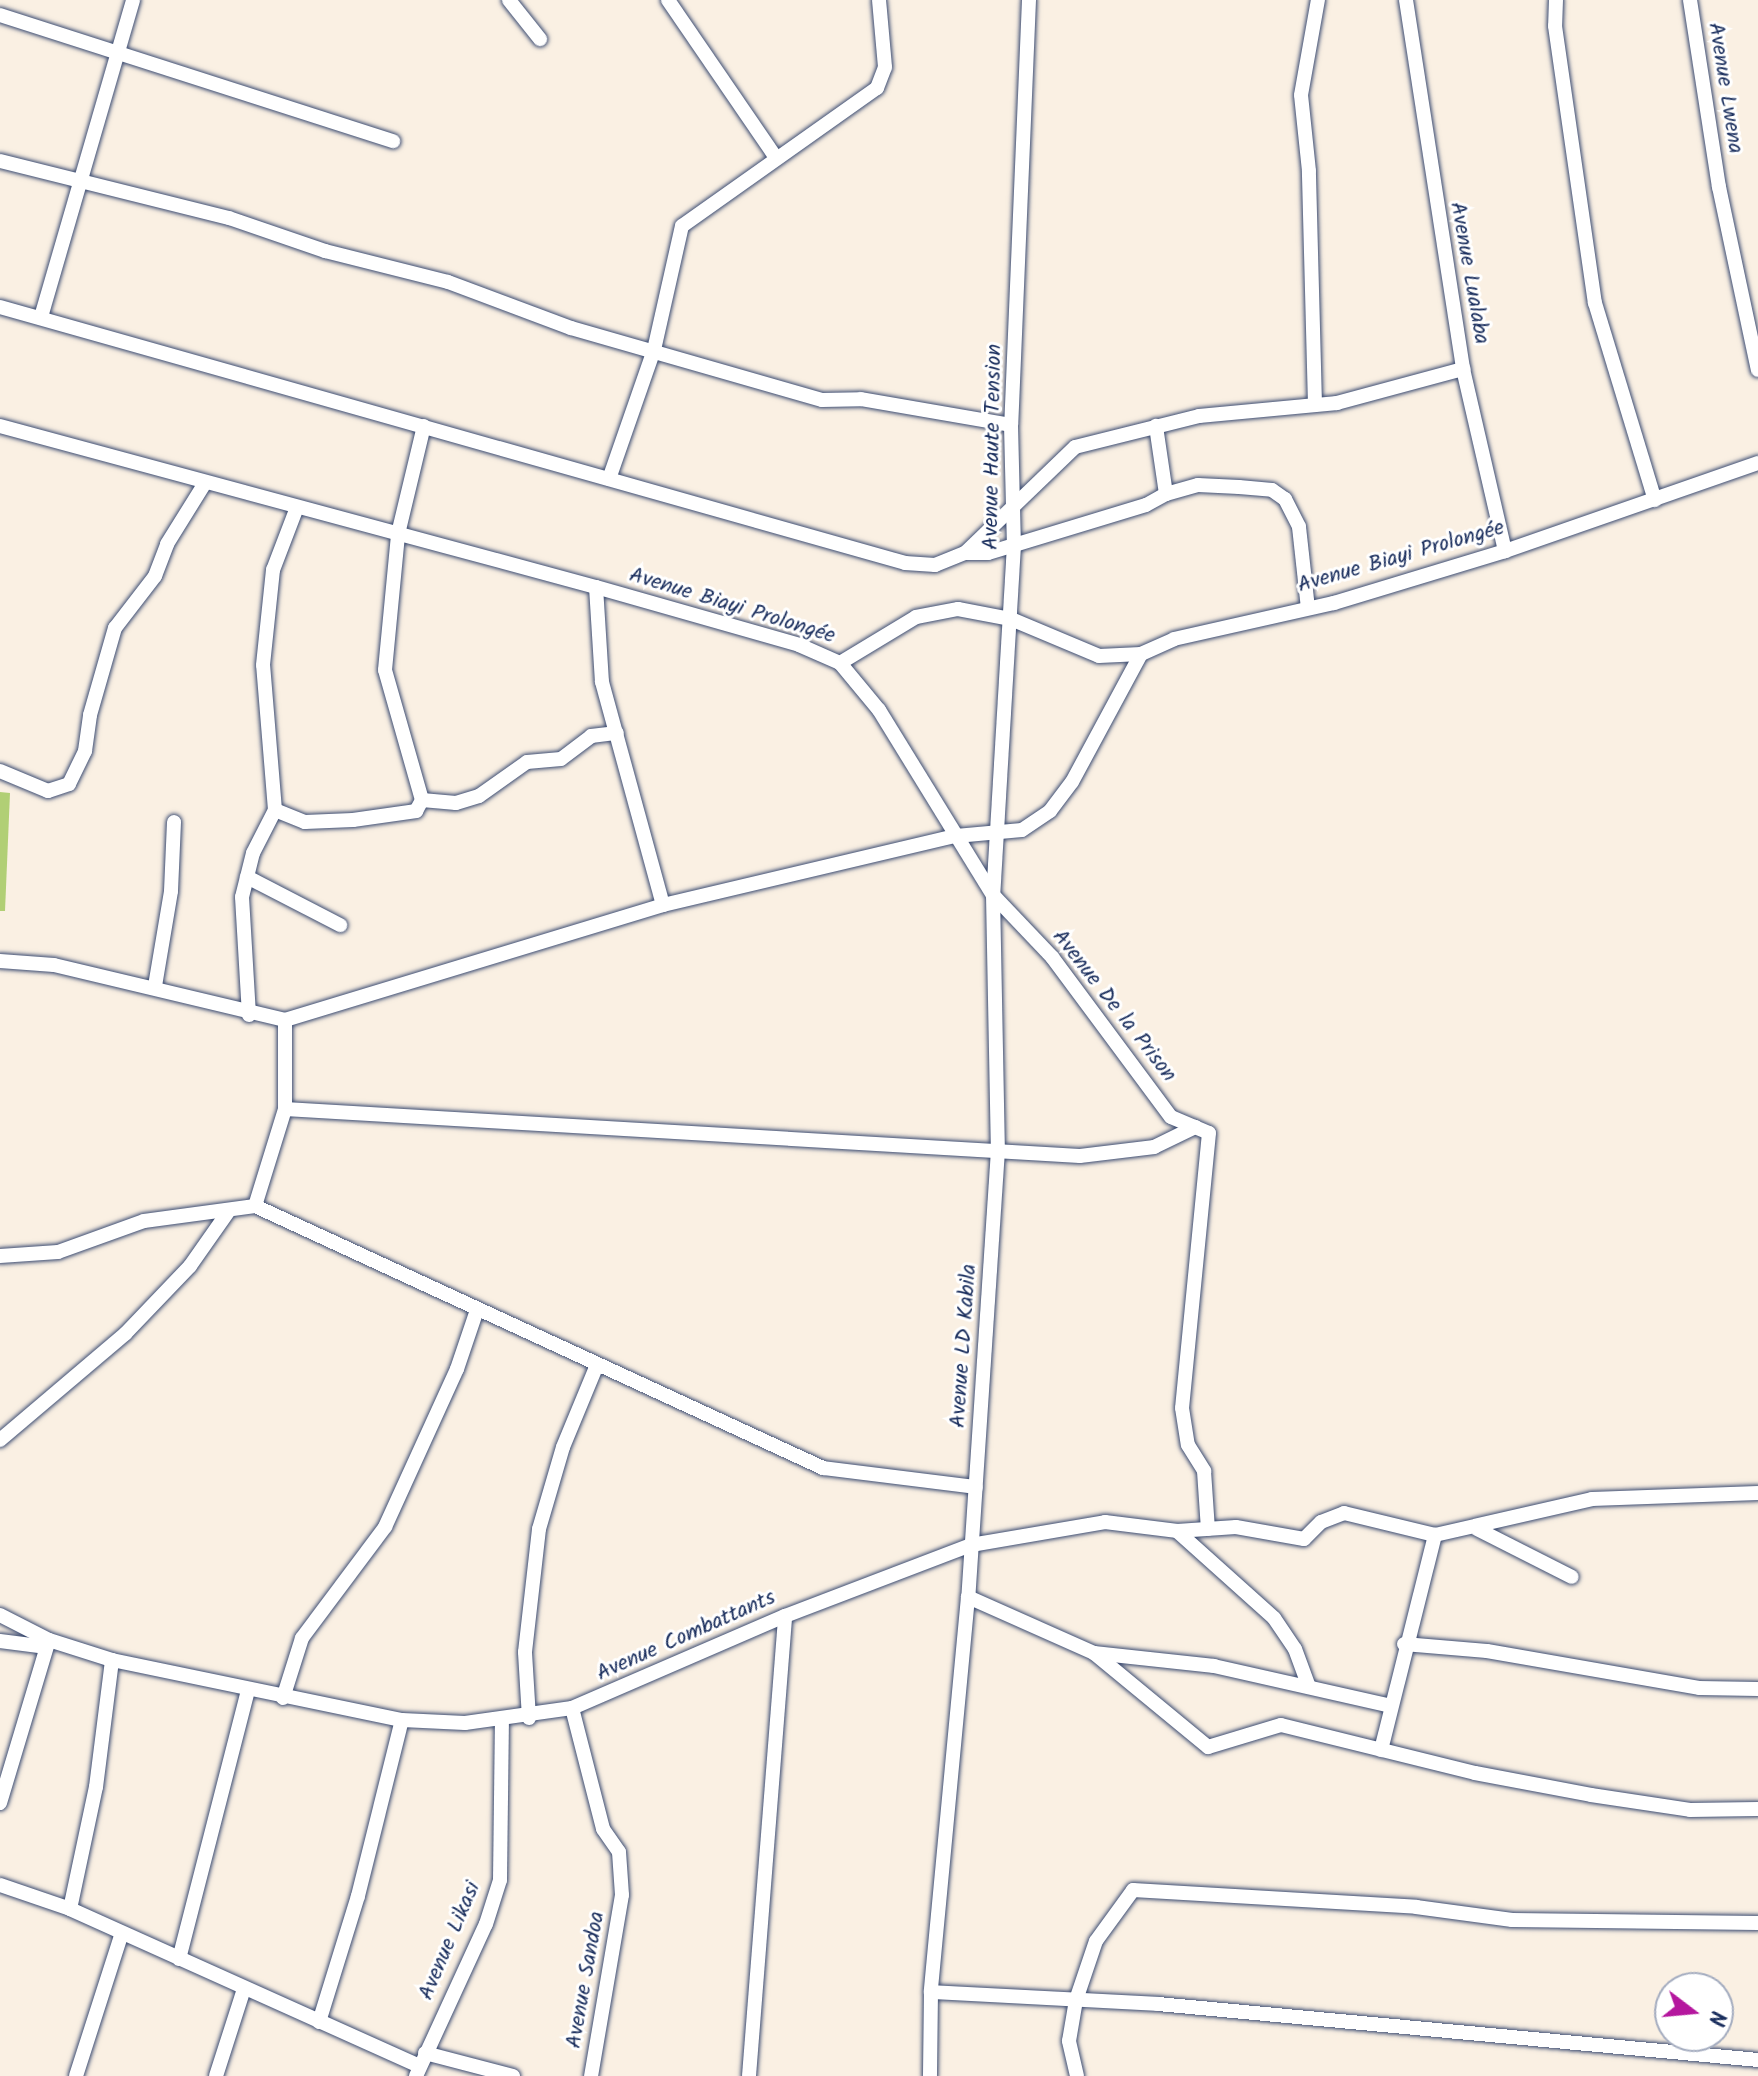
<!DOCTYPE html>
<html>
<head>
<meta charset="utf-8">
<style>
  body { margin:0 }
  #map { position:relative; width:1758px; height:2076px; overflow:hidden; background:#faf0e3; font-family:Kalam,sans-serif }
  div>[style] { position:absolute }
  .green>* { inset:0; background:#b1cf75 }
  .roads { filter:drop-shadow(0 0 2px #3c4c72) drop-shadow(0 0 2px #3c4c72) }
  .street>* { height:14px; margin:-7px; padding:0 7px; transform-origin:7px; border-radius:7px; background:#fff }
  span { translate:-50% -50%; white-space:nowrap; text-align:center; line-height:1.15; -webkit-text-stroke:6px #fff; paint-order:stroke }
  .street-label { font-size:22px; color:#1b2f5e }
  .north { position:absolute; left:1654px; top:1972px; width:80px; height:80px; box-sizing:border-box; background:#fff; border:2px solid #a4acbf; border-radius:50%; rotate:106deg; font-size:22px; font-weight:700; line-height:32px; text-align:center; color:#1b2f5e }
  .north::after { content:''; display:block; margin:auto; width:28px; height:36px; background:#b5179e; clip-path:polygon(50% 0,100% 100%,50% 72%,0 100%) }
</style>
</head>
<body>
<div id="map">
  <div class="green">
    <i style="clip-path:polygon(0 792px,10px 793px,5px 911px,0 911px)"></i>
  </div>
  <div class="roads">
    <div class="street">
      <i style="left:509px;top:0;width:50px;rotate:51.5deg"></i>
      <i style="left:668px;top:0;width:189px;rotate:55.6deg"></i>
      <i style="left:1029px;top:0;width:425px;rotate:92.4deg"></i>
      <i style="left:1011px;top:425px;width:120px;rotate:88.6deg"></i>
      <i style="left:1014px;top:545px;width:351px;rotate:93.4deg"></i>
      <i style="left:993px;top:895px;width:86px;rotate:46.4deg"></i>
      <i style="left:1052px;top:957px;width:199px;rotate:53.4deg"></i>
      <i style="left:1171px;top:1117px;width:41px;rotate:22.8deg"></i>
      <i style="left:1209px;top:1133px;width:276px;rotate:95.6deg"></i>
      <i style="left:1182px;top:1408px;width:37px;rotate:81deg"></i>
      <i style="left:1188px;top:1445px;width:31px;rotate:58deg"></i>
      <i style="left:1204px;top:1471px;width:58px;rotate:86.1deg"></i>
      <i style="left:1406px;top:0;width:373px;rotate:81.2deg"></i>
      <i style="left:1463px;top:369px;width:187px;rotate:77deg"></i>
      <i style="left:1556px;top:0;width:26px;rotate:92deg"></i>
      <i style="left:1555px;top:26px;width:280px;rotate:81.8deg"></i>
      <i style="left:1595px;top:303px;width:206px;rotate:73.1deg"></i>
      <i style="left:1690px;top:0;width:189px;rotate:81.2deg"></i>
      <i style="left:1719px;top:187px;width:187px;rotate:78deg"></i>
      <i style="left:0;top:15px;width:413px;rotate:17.8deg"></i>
      <i style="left:0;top:161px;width:236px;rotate:14deg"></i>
      <i style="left:229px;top:218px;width:102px;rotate:19deg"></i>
      <i style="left:325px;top:251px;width:127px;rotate:14.1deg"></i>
      <i style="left:448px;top:282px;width:131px;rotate:20.5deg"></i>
      <i style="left:571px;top:328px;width:261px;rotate:16deg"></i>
      <i style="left:822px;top:400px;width:39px;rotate:-1deg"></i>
      <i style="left:861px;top:399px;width:152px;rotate:9.8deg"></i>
      <i style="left:0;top:307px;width:941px;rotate:15.79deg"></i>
      <i style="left:905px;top:563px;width:30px;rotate:4deg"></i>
      <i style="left:935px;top:565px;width:32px;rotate:-22deg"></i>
      <i style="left:965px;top:553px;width:153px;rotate:-43.9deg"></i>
      <i style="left:1075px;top:447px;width:128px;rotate:-14deg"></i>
      <i style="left:1199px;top:416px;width:139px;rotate:-5.4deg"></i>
      <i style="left:1337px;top:403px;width:131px;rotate:-15.1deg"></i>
      <i style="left:41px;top:317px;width:330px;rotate:-73.8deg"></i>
      <i style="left:1315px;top:405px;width:234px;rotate:-91.5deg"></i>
      <i style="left:1309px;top:171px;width:76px;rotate:-96deg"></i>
      <i style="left:1301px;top:95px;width:97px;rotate:-79.9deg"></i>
      <i style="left:0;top:426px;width:617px;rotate:15.12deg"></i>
      <i style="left:596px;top:587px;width:211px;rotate:15.9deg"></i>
      <i style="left:799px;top:645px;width:45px;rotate:23.7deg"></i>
      <i style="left:840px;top:663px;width:61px;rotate:50.3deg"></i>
      <i style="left:879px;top:710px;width:217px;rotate:58.4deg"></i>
      <i style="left:993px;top:895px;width:255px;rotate:88.9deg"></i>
      <i style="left:998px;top:1150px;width:448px;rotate:93.8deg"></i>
      <i style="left:968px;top:1597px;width:397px;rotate:95.4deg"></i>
      <i style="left:931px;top:1992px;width:84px;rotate:90.7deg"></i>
      <i style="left:609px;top:479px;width:137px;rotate:-70.8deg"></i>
      <i style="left:654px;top:350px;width:127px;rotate:-77.3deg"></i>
      <i style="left:682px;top:226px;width:239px;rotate:-35.3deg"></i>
      <i style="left:877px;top:88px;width:22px;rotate:-69deg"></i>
      <i style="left:885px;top:67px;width:67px;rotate:-95.1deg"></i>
      <i style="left:1166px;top:494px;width:33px;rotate:-16deg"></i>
      <i style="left:1198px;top:485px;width:41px;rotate:2.8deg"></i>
      <i style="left:1239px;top:487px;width:33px;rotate:5deg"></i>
      <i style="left:1272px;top:490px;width:16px;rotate:35deg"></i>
      <i style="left:1285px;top:499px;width:31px;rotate:63deg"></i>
      <i style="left:1299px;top:527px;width:81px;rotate:83.7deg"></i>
      <i style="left:965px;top:553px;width:23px"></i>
      <i style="left:988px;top:553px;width:165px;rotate:-16.9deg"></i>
      <i style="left:1146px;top:505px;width:23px;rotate:-29deg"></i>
      <i style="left:1166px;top:494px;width:69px;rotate:-98.4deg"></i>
      <i style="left:596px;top:587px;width:95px;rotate:86.4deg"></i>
      <i style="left:602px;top:682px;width:231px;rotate:74.7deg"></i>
      <i style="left:840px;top:663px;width:89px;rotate:-31.2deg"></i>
      <i style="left:916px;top:617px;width:43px;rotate:-10.8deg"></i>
      <i style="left:958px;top:609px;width:54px;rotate:10.7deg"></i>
      <i style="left:1011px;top:619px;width:95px;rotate:22.8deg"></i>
      <i style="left:1099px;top:656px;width:42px;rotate:-2.7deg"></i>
      <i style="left:1141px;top:654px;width:36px;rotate:-24deg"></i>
      <i style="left:1174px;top:639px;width:164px;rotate:-12.7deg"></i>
      <i style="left:1334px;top:603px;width:179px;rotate:-16.9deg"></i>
      <i style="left:1505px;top:551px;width:268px;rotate:-19.2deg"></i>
      <i style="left:0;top:771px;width:52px;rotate:22.6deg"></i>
      <i style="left:48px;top:791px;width:22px;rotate:-18deg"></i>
      <i style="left:69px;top:784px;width:37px;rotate:-64deg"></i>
      <i style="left:85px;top:751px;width:36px;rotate:-82deg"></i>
      <i style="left:90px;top:715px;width:91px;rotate:-74deg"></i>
      <i style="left:115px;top:628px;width:66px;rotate:-52.4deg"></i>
      <i style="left:155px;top:576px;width:34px;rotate:-69deg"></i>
      <i style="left:167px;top:544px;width:72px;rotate:-58.1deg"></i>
      <i style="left:422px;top:800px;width:34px;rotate:5deg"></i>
      <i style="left:456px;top:803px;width:24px;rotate:-17deg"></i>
      <i style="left:479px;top:796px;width:59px;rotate:-35.3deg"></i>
      <i style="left:527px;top:762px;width:34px;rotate:-5deg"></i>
      <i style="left:561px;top:759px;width:38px;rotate:-37deg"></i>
      <i style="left:591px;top:736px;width:26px;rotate:-7deg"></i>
      <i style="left:275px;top:810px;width:32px;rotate:22deg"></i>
      <i style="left:305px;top:822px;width:48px;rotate:-2.4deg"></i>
      <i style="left:353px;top:820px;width:64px;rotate:-8.1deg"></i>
      <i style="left:416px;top:811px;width:13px;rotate:-61deg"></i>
      <i style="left:422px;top:800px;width:135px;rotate:-105.9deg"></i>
      <i style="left:385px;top:670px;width:137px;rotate:-84.5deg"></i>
      <i style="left:398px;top:534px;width:111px;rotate:-76.5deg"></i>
      <i style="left:247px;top:877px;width:105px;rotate:27.3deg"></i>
      <i style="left:0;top:961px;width:54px;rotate:4.2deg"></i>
      <i style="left:54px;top:965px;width:237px;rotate:13.4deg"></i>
      <i style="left:285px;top:1020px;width:395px;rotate:-16.9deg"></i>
      <i style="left:663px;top:905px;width:301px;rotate:-13.3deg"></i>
      <i style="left:956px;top:836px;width:66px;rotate:-5.2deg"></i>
      <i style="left:1022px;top:830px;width:34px;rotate:-34deg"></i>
      <i style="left:1050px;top:811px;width:36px;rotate:-53deg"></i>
      <i style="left:1072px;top:782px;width:145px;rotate:-61.7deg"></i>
      <i style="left:155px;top:986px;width:96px;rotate:-80.4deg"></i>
      <i style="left:171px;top:891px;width:69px;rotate:-87.5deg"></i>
      <i style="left:249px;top:1015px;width:118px;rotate:-93.4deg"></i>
      <i style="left:242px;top:897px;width:45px;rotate:-76deg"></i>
      <i style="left:253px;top:853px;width:48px;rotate:-62.9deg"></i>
      <i style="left:275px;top:810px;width:145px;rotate:-94.7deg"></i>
      <i style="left:263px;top:665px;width:96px;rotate:-84deg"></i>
      <i style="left:273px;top:570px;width:67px;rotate:-69.1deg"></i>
      <i style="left:285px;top:1109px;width:796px;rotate:3.38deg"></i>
      <i style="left:1080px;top:1156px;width:75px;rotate:-6.9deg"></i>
      <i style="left:1154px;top:1147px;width:46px;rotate:-26deg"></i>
      <i style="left:255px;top:1206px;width:102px;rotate:-72.8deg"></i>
      <i style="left:285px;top:1109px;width:89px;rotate:-90deg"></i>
      <i style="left:0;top:1256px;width:58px;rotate:-3.9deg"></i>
      <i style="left:58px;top:1252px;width:91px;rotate:-19.8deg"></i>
      <i style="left:144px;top:1221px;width:112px;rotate:-7.7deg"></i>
      <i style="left:255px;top:1206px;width:626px;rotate:24.76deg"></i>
      <i style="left:823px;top:1468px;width:154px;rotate:7.1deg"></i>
      <i style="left:0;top:1440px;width:164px;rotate:-40.3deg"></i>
      <i style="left:125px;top:1334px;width:94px;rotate:-46.3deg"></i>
      <i style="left:190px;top:1266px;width:66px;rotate:-54.9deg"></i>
      <i style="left:1477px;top:1529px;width:106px;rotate:26.8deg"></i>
      <i style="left:1177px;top:1531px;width:130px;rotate:41.9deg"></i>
      <i style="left:1274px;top:1618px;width:37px;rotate:56deg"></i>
      <i style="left:1295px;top:1649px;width:40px;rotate:69.8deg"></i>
      <i style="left:968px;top:1597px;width:138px;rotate:24deg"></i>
      <i style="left:1094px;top:1653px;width:148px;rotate:39.5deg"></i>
      <i style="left:1208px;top:1747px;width:76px;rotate:-16.8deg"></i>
      <i style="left:1281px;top:1725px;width:200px;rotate:13.9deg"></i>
      <i style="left:1475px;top:1773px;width:118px;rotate:10.7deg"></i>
      <i style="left:1591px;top:1795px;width:100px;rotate:8.6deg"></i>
      <i style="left:1690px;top:1810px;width:68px;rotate:-0.8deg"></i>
      <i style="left:0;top:1615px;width:55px;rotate:27deg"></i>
      <i style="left:49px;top:1640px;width:66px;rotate:17.6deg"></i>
      <i style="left:112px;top:1660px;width:296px;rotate:11.7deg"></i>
      <i style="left:402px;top:1720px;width:63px;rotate:2.7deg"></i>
      <i style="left:465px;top:1723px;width:108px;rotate:-8deg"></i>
      <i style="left:572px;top:1708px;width:232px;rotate:-23.4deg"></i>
      <i style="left:785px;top:1616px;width:199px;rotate:-20.9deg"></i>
      <i style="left:971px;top:1545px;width:136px;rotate:-9.7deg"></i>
      <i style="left:1105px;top:1522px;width:73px;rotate:7.1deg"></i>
      <i style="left:1177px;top:1531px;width:59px;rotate:-3.9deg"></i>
      <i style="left:1236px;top:1527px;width:69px;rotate:10deg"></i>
      <i style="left:1304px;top:1539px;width:24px;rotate:-45deg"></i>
      <i style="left:1321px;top:1522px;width:25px;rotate:-21deg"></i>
      <i style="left:1344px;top:1513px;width:94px;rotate:13.6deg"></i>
      <i style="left:1435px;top:1535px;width:161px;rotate:-12.9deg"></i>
      <i style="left:1592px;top:1499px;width:166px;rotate:-2.1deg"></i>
      <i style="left:0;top:1641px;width:47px;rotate:7.3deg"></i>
      <i style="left:1404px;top:1644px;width:83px;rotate:4.8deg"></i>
      <i style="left:1487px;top:1651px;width:215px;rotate:9.9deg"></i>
      <i style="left:1699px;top:1688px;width:59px;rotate:1deg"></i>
      <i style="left:1094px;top:1653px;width:121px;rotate:6.2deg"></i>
      <i style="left:1214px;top:1666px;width:181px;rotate:12.7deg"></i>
      <i style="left:283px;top:1698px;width:63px;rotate:-72.4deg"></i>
      <i style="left:302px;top:1638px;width:139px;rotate:-53.2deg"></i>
      <i style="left:385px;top:1527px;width:174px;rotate:-65.5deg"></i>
      <i style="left:457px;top:1369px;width:62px;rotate:-71.3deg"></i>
      <i style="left:572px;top:1708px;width:125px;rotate:75.6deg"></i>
      <i style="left:603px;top:1829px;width:28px;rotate:55deg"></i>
      <i style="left:619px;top:1852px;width:43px;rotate:86deg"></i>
      <i style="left:622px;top:1895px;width:184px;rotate:99.7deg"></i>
      <i style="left:529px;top:1718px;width:66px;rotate:-93.5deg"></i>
      <i style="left:525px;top:1652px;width:124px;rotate:-83.5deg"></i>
      <i style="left:539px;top:1529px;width:85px;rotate:-73.7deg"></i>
      <i style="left:563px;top:1447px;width:89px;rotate:-67.5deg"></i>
      <i style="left:1381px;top:1750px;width:222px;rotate:-75.9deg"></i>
      <i style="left:0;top:1803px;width:170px;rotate:-73.3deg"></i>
      <i style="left:0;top:1885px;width:74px;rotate:18.9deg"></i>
      <i style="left:70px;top:1909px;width:383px;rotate:24.2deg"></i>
      <i style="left:70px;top:1909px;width:125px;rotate:-78deg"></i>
      <i style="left:96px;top:1787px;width:128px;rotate:-82.8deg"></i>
      <i style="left:179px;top:1959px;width:277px;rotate:-75.6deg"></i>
      <i style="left:931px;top:1992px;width:227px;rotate:3deg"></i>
      <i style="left:1158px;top:2004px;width:603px;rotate:5.33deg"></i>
      <i style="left:319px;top:2022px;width:132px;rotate:-72.8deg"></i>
      <i style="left:358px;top:1896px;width:181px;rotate:-76deg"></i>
      <i style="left:425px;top:2053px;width:91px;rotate:14.6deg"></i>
      <i style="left:76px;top:2076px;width:150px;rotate:-72.2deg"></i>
      <i style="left:216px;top:2076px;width:91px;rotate:-72.2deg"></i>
      <i style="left:416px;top:2076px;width:167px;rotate:-65.3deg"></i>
      <i style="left:486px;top:1924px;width:46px;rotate:-72.3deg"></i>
      <i style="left:500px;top:1880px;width:159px;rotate:-89.3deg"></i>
      <i style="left:749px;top:2076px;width:461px;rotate:-85.5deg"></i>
      <i style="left:1077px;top:2076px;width:36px;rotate:-103deg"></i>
      <i style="left:1069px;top:2041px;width:42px;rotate:-80.3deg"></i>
      <i style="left:1076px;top:2000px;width:62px;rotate:-71.3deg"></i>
      <i style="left:1096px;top:1941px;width:63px;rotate:-54deg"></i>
      <i style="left:1133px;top:1890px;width:284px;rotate:3.4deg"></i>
      <i style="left:1416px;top:1907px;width:97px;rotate:7.7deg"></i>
      <i style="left:1512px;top:1920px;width:246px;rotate:0.7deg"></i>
    </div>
  </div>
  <div class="street-label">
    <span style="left:1725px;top:88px;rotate:81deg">Avenue Lwena</span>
    <span style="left:1469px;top:273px;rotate:80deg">Avenue Lualaba</span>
    <span style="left:993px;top:447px;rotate:-89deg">Avenue Haute Tension</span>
    <span style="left:1401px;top:557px;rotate:-16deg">Avenue Biayi Prolongée</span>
    <span style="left:732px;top:606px;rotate:17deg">Avenue Biayi Prolongée</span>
    <span style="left:1114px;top:1006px;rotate:52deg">Avenue De la Prison</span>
    <span style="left:964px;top:1346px;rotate:-86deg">Avenue LD Kabila</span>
    <span style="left:686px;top:1636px;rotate:-24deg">Avenue Combattants</span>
    <span style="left:450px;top:1941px;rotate:-67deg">Avenue Likasi</span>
    <span style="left:586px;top:1980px;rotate:-80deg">Avenue Sandoa</span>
  </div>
  <div class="north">N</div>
</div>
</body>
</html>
